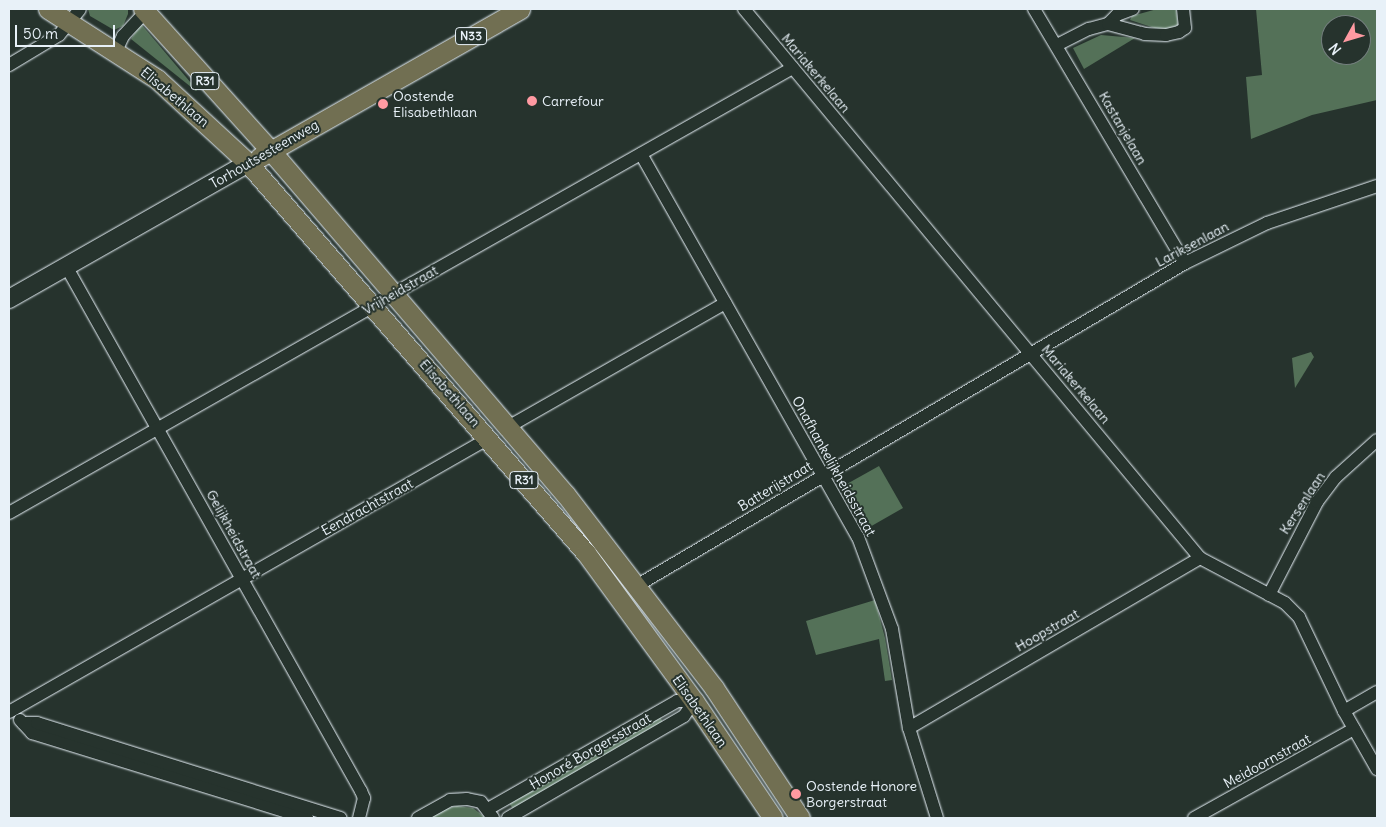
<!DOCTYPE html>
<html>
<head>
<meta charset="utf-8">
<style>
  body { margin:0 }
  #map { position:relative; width:1386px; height:827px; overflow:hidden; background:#26332d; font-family:Delius,sans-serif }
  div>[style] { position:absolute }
  .green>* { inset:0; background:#547158 }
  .roads { filter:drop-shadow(0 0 1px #e8f1f8) drop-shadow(0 0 1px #e8f1f8) }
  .street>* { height:12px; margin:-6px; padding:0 6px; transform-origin:6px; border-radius:6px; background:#26332d }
  .secondary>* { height:18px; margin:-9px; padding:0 9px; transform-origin:9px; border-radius:9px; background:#26332d }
  .primary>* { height:19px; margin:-9.5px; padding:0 9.5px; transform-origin:9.5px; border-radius:9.5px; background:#716f52 }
  .dots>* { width:14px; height:14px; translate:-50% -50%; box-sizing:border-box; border:2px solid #26332d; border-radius:50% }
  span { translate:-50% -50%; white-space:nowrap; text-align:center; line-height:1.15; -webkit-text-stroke:4px #26332d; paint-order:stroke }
  .shield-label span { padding:1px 4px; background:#26332d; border:1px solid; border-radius:4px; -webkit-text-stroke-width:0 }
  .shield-label { font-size:12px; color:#e8f1f8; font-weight:700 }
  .street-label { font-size:14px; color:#e8f1f8 }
  .poi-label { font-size:14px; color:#e8f1f8 }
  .left { translate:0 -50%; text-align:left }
  .frame { position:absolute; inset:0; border:10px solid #e8f1f8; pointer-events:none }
  .north { position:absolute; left:1321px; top:15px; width:50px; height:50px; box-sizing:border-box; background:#26332d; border:1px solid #747f7e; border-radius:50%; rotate:231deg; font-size:14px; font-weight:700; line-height:20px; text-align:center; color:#e8f1f8 }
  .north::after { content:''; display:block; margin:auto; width:18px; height:22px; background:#ff9aa2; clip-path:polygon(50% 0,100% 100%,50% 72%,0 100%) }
  .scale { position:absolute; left:15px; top:25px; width:100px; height:22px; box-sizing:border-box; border:2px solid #e8f1f8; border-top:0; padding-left:6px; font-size:15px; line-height:18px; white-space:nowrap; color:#e8f1f8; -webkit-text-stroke:4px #26332d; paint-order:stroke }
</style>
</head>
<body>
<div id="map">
  <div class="green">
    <i style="clip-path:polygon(88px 9px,128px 9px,128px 14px,123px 26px,114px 30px,90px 16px)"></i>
    <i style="clip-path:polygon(1157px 9px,1176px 9px,1178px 25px,1164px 31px,1130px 20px,1132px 16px)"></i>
    <i style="clip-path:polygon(evenodd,1256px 9px,1377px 9px,1377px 100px,1312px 115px,1251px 139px,1246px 77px,1262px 75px,1256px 9px,1331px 25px,1361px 25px,1361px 55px,1331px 55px,1331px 25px)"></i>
    <i style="clip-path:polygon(141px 24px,197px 90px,196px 91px,131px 39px)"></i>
    <i style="clip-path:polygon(1101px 35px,1135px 38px,1084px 69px,1073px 48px)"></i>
    <i style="clip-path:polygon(1311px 352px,1314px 357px,1295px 388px,1292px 358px)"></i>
    <i style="clip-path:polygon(879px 466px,903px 508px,868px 528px,845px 485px)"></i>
    <i style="clip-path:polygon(875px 600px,885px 638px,892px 680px,885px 681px,879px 639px,816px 655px,806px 621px)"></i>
    <i style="clip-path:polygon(660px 717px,663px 722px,513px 809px,509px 803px)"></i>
    <i style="clip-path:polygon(457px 806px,473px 808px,486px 818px,427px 818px,444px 809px)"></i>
  </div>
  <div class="roads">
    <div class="street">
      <i style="left:744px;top:9px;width:714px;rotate:50.29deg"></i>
      <i style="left:1200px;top:558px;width:96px;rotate:27.9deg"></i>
      <i style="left:1285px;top:603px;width:20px;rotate:45deg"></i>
      <i style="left:1299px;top:617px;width:104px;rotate:64.4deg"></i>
      <i style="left:1344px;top:711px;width:67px;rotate:60.4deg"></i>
      <i style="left:1034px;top:9px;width:295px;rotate:59.3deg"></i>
      <i style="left:1108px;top:24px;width:13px;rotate:-45deg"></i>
      <i style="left:1117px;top:15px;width:17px;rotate:-21deg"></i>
      <i style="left:1057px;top:45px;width:36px;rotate:-27deg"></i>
      <i style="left:1089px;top:29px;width:20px;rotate:-15deg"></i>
      <i style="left:1108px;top:24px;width:38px;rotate:15deg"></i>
      <i style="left:1145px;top:34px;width:21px;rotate:3deg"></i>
      <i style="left:1166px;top:35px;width:13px;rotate:-13deg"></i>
      <i style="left:1179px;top:32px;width:7px;rotate:-34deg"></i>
      <i style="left:1185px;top:28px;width:19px;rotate:-96deg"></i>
      <i style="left:116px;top:51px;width:17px;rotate:-65deg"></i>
      <i style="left:123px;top:36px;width:37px;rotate:-47deg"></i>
      <i style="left:9px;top:65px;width:58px;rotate:-31deg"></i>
      <i style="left:59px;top:35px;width:33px;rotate:-51deg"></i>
      <i style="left:641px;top:154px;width:440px;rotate:60.5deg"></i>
      <i style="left:858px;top:537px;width:98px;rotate:69.7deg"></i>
      <i style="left:892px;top:629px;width:100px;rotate:80.3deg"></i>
      <i style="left:909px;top:728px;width:94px;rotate:72.7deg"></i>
      <i style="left:66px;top:266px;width:602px;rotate:60.67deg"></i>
      <i style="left:361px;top:791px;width:8px;rotate:67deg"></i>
      <i style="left:364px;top:798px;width:21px;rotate:104deg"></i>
      <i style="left:393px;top:294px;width:459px;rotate:-29.5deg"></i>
      <i style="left:508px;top:427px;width:250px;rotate:-29.7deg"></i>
      <i style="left:9px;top:513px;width:419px;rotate:-29.6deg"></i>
      <i style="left:638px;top:585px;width:635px;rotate:-30.48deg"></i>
      <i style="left:1185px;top:263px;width:91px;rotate:-26deg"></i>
      <i style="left:1267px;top:223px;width:116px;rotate:-18.6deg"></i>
      <i style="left:1269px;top:595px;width:105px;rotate:-62.7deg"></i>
      <i style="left:1317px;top:502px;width:31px;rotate:-53deg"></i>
      <i style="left:1336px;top:477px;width:55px;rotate:-42.1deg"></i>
      <i style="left:1344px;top:711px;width:38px;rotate:-30deg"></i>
      <i style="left:9px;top:712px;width:553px;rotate:-29.72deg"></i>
      <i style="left:20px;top:720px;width:18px;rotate:47deg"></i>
      <i style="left:32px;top:733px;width:288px;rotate:17.2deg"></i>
      <i style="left:23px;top:723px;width:14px"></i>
      <i style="left:37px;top:723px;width:318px;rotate:17.4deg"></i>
      <i style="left:909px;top:728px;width:337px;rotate:-30.3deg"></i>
      <i style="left:488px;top:809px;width:218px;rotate:-29.7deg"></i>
      <i style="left:677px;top:701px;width:17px"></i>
      <i style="left:418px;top:818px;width:37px;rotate:-29deg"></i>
      <i style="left:450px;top:800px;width:17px;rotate:-3deg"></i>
      <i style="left:467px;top:799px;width:14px;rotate:12deg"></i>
      <i style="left:481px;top:802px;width:20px;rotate:53deg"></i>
      <i style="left:508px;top:818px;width:203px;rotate:-30.1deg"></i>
      <i style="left:684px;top:716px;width:18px;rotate:-56deg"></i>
      <i style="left:1194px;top:818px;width:183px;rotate:-29.1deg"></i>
    </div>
    <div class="secondary">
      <i style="left:9px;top:299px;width:275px;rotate:-29.6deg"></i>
    </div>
    <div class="primary">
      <i style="left:48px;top:9px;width:130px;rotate:32.7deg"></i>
      <i style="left:157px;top:79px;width:124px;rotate:42.7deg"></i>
      <i style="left:248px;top:163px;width:516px;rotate:49.09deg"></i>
      <i style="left:586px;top:553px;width:183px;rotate:53.9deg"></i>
      <i style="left:694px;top:701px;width:141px;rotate:56deg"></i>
      <i style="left:143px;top:9px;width:191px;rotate:48deg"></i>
      <i style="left:271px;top:151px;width:453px;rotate:49.4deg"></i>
      <i style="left:566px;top:495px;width:243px;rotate:52.5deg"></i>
      <i style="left:714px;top:688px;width:156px;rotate:56.5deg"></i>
      <i style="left:260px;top:157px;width:299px;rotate:-29.6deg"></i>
    </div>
  </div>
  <div class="dots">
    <i style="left:532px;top:101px;background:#ff9aa2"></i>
    <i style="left:383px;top:104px;background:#ff9aa2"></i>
    <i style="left:796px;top:794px;background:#ff9aa2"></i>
  </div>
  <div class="shield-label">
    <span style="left:471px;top:36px">N33</span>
    <span style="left:205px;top:81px">R31</span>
    <span style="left:524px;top:480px">R31</span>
  </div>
  <div class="street-label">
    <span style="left:816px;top:73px;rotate:50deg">Mariakerkelaan</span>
    <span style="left:175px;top:97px;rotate:40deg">Elisabethlaan</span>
    <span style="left:1123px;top:128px;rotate:60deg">Kastanjelaan</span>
    <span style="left:264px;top:154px;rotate:-30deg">Torhoutsesteenweg</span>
    <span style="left:1192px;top:244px;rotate:-28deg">Lariksenlaan</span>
    <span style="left:400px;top:290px;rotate:-30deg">Vrijheidstraat</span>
    <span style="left:1076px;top:384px;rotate:50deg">Mariakerkelaan</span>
    <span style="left:450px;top:393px;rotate:49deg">Elisabethlaan</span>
    <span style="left:834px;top:466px;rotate:61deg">Onafhankelijkheidsstraat</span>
    <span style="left:775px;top:486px;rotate:-31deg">Batterijstraat</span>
    <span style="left:1302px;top:503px;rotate:-57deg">Kersenlaan</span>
    <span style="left:367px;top:507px;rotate:-29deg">Eendrachtstraat</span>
    <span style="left:234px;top:534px;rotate:61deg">Gelijkheidstraat</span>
    <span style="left:1047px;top:630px;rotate:-30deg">Hoopstraat</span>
    <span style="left:700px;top:711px;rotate:55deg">Elisabethlaan</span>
    <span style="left:590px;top:751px;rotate:-30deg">Honoré Borgersstraat</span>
    <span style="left:1267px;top:761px;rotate:-29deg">Meidoornstraat</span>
  </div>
  <div class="poi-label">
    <span class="left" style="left:393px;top:104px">Oostende<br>Elisabethlaan</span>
    <span class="left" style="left:542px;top:101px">Carrefour</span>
    <span class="left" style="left:806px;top:794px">Oostende Honore<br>Borgerstraat</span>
  </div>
  <div class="frame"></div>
  <div class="north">N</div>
  <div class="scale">50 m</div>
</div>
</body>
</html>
